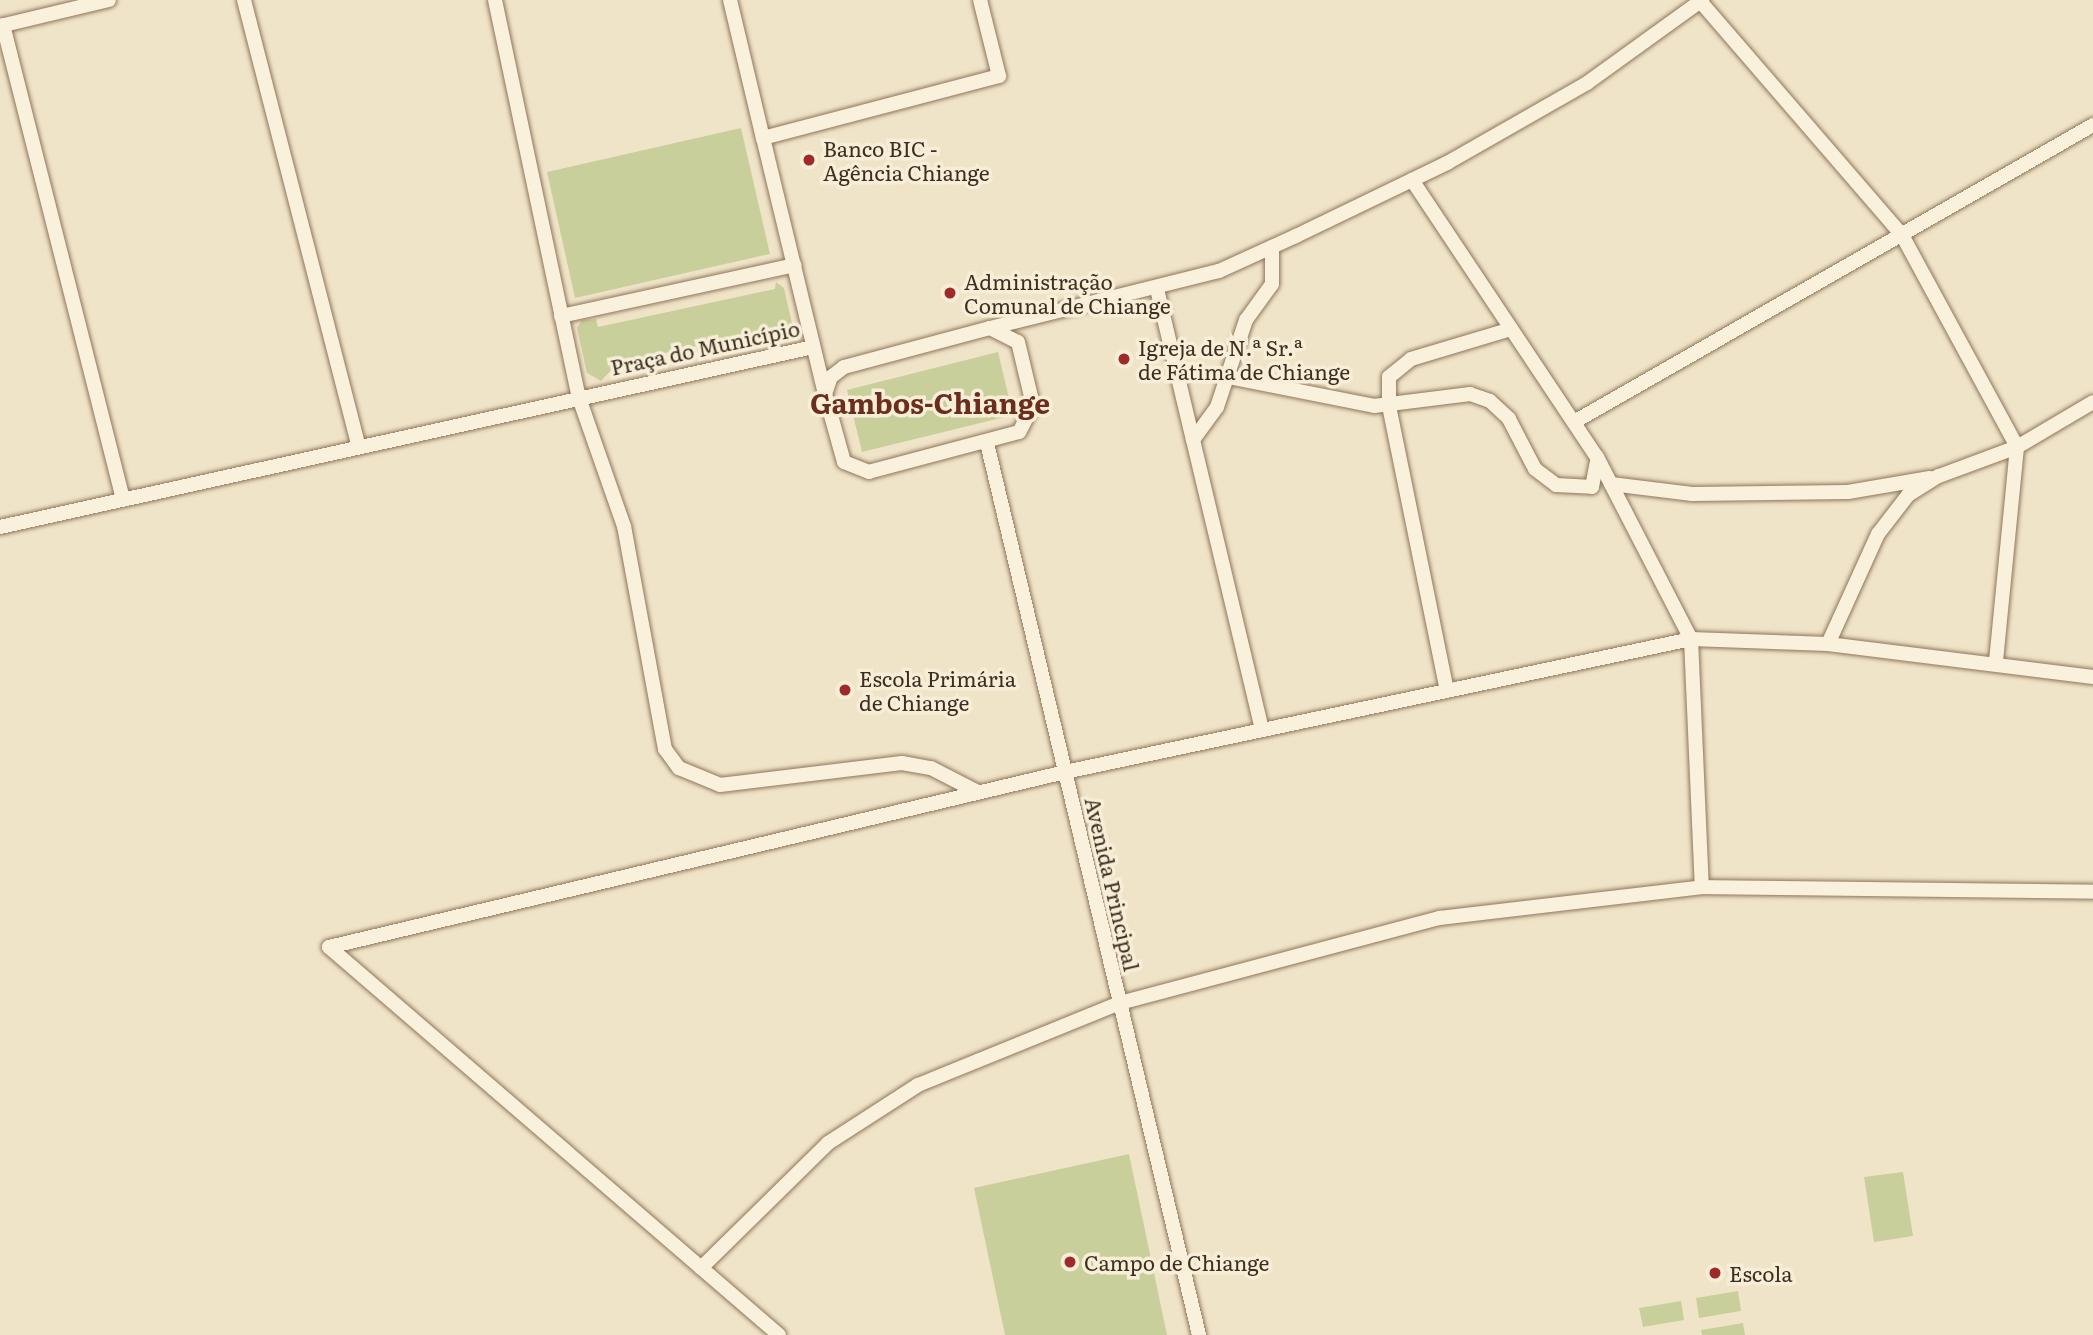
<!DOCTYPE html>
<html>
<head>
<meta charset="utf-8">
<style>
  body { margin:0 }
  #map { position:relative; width:2093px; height:1335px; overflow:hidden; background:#f0e4c8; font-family:Literata,serif }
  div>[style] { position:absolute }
  .green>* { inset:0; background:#c9cf9b }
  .roads { filter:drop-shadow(0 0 2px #8d765c) drop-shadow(0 0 2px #8d765c) }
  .street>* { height:14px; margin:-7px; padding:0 7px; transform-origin:7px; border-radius:7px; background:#faf1dc }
  .dots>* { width:19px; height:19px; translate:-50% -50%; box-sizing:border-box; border:4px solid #f7eed8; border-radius:50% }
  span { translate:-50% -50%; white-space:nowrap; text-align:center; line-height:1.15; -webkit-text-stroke:7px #f7eed8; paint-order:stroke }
  .poi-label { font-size:21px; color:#3d2e20 }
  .left { translate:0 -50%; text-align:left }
  .street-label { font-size:21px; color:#3d2e20 }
  .district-label { font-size:28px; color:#6b2e1e; font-weight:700 }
</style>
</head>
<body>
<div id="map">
  <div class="green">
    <i style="clip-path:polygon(741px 128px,770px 254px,575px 298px,547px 172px)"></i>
    <i style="clip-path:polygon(776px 282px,784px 288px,794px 332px,789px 340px,763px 332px,618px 363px,601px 381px,587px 373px,577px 328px,582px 320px,596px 319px,598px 327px,775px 289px)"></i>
    <i style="clip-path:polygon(998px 352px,1013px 415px,862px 452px,847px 390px)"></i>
    <i style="clip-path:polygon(1129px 1154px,1167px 1335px,1005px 1335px,974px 1188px)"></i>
    <i style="clip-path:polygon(1903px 1172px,1913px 1236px,1874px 1242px,1864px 1177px)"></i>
    <i style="clip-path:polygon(1738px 1291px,1741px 1311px,1699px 1318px,1696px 1298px)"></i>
    <i style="clip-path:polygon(1681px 1301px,1684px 1320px,1643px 1327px,1639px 1308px)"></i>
    <i style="clip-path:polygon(1743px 1323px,1745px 1335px,1702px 1335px,1701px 1330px)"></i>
  </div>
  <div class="roads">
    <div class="street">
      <i style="left:244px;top:0;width:459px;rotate:75.6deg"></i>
      <i style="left:495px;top:0;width:404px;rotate:78.1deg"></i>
      <i style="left:578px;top:395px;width:139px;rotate:70.7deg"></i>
      <i style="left:624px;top:526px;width:227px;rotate:79.6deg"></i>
      <i style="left:665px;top:749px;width:24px;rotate:54deg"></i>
      <i style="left:679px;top:768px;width:44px;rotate:22.5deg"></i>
      <i style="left:720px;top:785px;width:183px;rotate:-6.9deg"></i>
      <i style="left:902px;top:763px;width:29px;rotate:10deg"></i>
      <i style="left:931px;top:768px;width:53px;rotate:27.1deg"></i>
      <i style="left:730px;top:0;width:142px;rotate:76.6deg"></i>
      <i style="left:1700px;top:1px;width:309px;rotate:49.2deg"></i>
      <i style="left:1902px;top:235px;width:241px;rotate:61.5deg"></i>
      <i style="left:2017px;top:447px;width:216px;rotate:95.6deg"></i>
      <i style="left:3px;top:25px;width:489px;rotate:75.8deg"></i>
      <i style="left:0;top:26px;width:112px;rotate:-13.4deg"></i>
      <i style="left:1412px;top:180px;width:333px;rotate:56.3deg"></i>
      <i style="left:1597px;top:457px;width:205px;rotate:62.7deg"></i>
      <i style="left:1691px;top:639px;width:248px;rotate:87.5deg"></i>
      <i style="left:1157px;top:289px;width:155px;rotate:76.6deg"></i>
      <i style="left:1193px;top:440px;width:41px;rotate:-54deg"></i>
      <i style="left:1217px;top:407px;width:92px;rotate:-71.6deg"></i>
      <i style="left:1246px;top:320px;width:44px;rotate:-54.2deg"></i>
      <i style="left:1272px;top:284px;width:37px;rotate:-90deg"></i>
      <i style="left:561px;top:316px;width:239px;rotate:-12.3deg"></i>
      <i style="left:990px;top:328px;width:236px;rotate:-14deg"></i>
      <i style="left:1219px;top:271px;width:85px;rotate:-24.4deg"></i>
      <i style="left:1296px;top:236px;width:168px;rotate:-25.8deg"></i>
      <i style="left:1447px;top:163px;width:161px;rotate:-29.7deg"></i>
      <i style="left:1587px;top:83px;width:142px;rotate:-35.8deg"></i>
      <i style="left:990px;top:328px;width:31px;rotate:27deg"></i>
      <i style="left:1018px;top:342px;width:65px;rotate:76.6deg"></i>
      <i style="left:1033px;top:405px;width:30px;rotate:117deg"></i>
      <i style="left:1019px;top:432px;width:155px;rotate:165.1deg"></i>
      <i style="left:869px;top:472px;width:27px;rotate:-158deg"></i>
      <i style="left:844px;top:462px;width:71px;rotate:-105.6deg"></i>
      <i style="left:825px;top:394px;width:18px;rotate:-71deg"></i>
      <i style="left:831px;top:377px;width:16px;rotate:-38deg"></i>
      <i style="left:844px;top:367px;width:151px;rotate:-15deg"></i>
      <i style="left:1228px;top:377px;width:149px;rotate:11.2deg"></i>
      <i style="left:1374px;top:406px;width:97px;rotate:-7.1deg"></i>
      <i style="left:1470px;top:394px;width:21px;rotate:19deg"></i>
      <i style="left:1490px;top:401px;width:26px;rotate:43deg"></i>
      <i style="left:1509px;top:419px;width:56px;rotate:62.5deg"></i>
      <i style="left:1535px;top:469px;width:26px;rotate:37deg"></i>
      <i style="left:1556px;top:485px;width:36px;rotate:3deg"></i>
      <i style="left:1592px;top:487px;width:25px;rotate:-79deg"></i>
      <i style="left:825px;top:394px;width:263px;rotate:-103.6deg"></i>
      <i style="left:763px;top:138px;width:244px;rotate:-14.7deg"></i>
      <i style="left:999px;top:76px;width:78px;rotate:-104deg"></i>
      <i style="left:1574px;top:422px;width:598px;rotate:-29.78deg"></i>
      <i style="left:1193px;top:440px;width:298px;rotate:76.6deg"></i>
      <i style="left:987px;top:443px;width:917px;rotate:76.63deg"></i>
      <i style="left:1611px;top:484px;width:82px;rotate:7deg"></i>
      <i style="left:1692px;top:494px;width:156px;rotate:-0.7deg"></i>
      <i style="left:1848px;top:492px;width:83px;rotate:-9.7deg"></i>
      <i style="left:0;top:527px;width:833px;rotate:-12.48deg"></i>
      <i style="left:1828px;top:644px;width:121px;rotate:-65.6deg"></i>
      <i style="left:1878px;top:534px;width:49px;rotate:-52.4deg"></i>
      <i style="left:1908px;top:495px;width:36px;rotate:-32deg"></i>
      <i style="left:1939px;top:476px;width:83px;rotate:-20.4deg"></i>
      <i style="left:2017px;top:447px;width:88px;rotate:-30.6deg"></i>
      <i style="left:1447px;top:691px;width:292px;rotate:-101.5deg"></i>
      <i style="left:1389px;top:405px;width:28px;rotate:-90deg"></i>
      <i style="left:1389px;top:377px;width:28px;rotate:-39deg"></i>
      <i style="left:1411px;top:359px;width:104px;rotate:-16.7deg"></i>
      <i style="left:701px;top:1268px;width:178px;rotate:-44.5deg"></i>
      <i style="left:828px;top:1143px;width:107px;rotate:-32.8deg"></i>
      <i style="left:918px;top:1085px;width:218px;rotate:-22.1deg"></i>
      <i style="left:1120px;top:1003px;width:331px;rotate:-14.9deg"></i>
      <i style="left:1440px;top:918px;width:264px;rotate:-6.7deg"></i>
      <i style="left:1702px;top:887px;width:391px;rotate:0.7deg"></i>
      <i style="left:779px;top:1335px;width:594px;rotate:-139.23deg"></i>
      <i style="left:329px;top:947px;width:757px;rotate:-13.37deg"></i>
      <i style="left:1065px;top:772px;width:640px;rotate:-11.99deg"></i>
      <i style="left:1691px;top:639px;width:137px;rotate:2.1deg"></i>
      <i style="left:1828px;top:644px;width:267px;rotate:7.1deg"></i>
    </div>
  </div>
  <div class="dots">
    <i style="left:809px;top:160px;background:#9e2a2b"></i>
    <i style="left:950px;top:293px;background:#9e2a2b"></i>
    <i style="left:1124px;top:359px;background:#9e2a2b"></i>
    <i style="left:845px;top:690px;background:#9e2a2b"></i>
    <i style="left:1070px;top:1262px;background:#9e2a2b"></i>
    <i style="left:1715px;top:1273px;background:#9e2a2b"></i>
  </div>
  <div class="poi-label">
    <span class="left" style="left:823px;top:160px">Banco BIC -<br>Agência Chiange</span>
    <span class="left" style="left:964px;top:293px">Administração<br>Comunal de Chiange</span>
    <span class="left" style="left:1138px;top:359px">Igreja de N.ª Sr.ª<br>de Fátima de Chiange</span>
    <span class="left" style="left:859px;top:690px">Escola Primária<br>de Chiange</span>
    <span class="left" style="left:1084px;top:1262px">Campo de Chiange</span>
    <span class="left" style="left:1729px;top:1273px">Escola</span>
  </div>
  <div class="street-label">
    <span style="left:705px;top:347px;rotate:-12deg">Praça do Município</span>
    <span style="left:1113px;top:884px;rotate:77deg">Avenida Principal</span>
  </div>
  <div class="district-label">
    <span style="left:930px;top:402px">Gambos-Chiange</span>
  </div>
</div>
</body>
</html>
